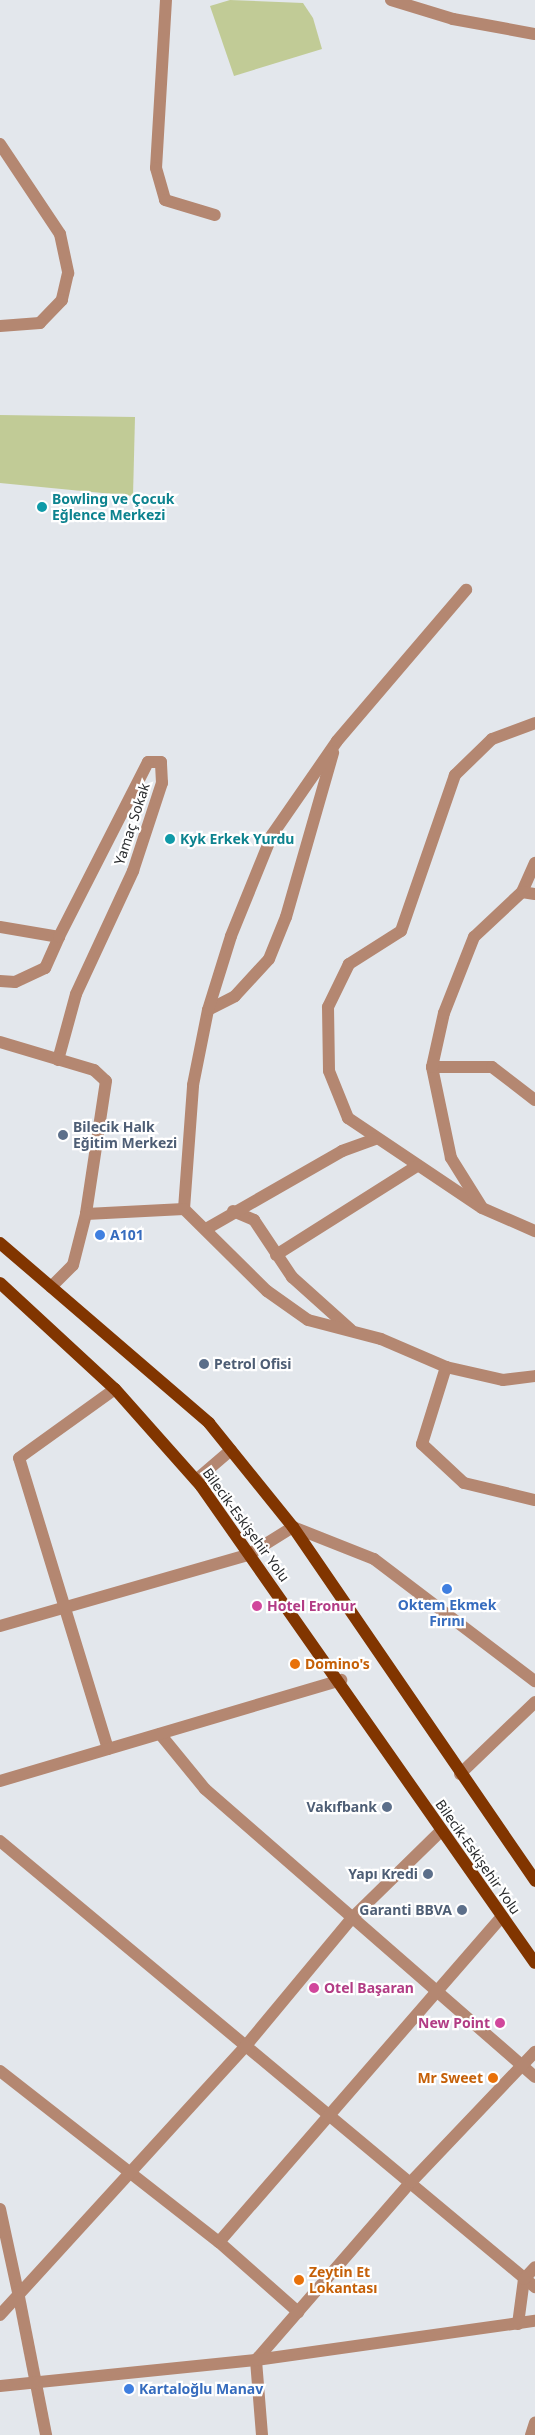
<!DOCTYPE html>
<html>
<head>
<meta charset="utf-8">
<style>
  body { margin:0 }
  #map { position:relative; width:535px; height:2435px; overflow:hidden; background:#e3e7ec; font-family:"Noto Sans",sans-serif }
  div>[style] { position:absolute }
  .green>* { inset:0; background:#c1cb96 }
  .minor>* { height:12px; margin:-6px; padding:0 6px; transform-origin:6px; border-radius:6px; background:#b48771 }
  .tertiary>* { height:12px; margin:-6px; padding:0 6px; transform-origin:6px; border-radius:6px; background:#b48771 }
  .primary>* { height:12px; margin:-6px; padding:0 6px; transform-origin:6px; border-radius:6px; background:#813500 }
  .dots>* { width:14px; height:14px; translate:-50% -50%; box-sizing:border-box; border:2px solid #fff; border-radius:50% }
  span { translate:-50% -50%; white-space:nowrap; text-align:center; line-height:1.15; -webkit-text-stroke:4.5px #fff; paint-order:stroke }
  .culture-label { font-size:14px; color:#0d838f; font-weight:700 }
  .left { translate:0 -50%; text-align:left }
  .street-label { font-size:14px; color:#292b2d }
  .service-label { font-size:14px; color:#4e5e75; font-weight:700 }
  .right { translate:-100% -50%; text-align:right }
  .shop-label { font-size:14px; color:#366cbe; font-weight:700 }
  .hotel-label { font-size:14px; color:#b23c85; font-weight:700 }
  .food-label { font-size:14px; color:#c56008; font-weight:700 }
</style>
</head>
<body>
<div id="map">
  <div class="green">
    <i style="clip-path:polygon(230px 0,303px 3px,313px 18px,322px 49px,234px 76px,210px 6px)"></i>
    <i style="clip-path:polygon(0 415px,135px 417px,133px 496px,0 483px)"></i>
  </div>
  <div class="minor">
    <i style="left:166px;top:0;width:168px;rotate:93.4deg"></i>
    <i style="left:156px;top:168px;width:33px;rotate:74deg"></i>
    <i style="left:165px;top:200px;width:52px;rotate:16.7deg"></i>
    <i style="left:391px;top:0;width:65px;rotate:17deg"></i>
    <i style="left:453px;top:19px;width:83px;rotate:10.4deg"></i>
    <i style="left:0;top:144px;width:108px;rotate:56.3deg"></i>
    <i style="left:60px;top:234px;width:40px;rotate:78deg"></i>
    <i style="left:68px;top:273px;width:28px;rotate:103deg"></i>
    <i style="left:62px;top:300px;width:32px;rotate:134deg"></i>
    <i style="left:40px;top:323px;width:40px;rotate:175.7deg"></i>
    <i style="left:535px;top:723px;width:46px;rotate:159.6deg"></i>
    <i style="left:492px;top:739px;width:52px;rotate:135.8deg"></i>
    <i style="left:455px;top:775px;width:165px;rotate:109.1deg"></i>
    <i style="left:401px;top:931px;width:62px;rotate:147.6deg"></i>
    <i style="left:349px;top:964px;width:48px;rotate:116deg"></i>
    <i style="left:328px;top:1007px;width:64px;rotate:89.1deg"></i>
    <i style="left:329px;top:1071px;width:51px;rotate:68deg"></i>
    <i style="left:348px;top:1118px;width:161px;rotate:33.9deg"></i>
    <i style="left:482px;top:1208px;width:58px;rotate:23.5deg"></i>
    <i style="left:522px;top:892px;width:32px;rotate:-66deg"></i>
    <i style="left:0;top:927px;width:60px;rotate:9.6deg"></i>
    <i style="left:59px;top:937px;width:34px;rotate:114deg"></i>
    <i style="left:45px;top:968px;width:33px;rotate:155deg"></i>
    <i style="left:15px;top:982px;width:15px;rotate:-176deg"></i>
    <i style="left:208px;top:1010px;width:30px;rotate:-27deg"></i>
    <i style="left:235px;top:996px;width:50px;rotate:-47.4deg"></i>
    <i style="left:269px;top:959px;width:45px;rotate:-68deg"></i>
    <i style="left:286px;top:917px;width:171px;rotate:-74deg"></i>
    <i style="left:0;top:1042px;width:98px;rotate:16.6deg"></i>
    <i style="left:94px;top:1070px;width:16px;rotate:43deg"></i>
    <i style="left:106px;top:1081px;width:134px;rotate:98.6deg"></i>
    <i style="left:58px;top:1060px;width:68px;rotate:-74.7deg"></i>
    <i style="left:76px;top:994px;width:136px;rotate:-65.1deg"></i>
    <i style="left:133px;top:871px;width:93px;rotate:-71.8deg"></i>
    <i style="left:162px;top:783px;width:21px;rotate:-93deg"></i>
    <i style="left:161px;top:762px;width:13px;rotate:180deg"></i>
    <i style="left:148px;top:762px;width:196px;rotate:117deg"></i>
    <i style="left:432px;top:1067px;width:60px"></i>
    <i style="left:492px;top:1067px;width:54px;rotate:37.5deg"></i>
    <i style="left:481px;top:1206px;width:57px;rotate:-122deg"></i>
    <i style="left:451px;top:1158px;width:93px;rotate:-101.8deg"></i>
    <i style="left:432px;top:1067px;width:55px;rotate:-77.5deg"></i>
    <i style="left:444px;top:1013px;width:82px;rotate:-68.5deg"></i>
    <i style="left:474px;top:937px;width:66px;rotate:-43.2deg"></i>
    <i style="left:522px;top:892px;width:13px;rotate:9deg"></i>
    <i style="left:184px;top:1209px;width:124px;rotate:-85.8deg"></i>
    <i style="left:193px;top:1085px;width:76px;rotate:-78.7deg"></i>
    <i style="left:208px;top:1010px;width:77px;rotate:-72.7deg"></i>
    <i style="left:231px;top:936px;width:109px;rotate:-67.9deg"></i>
    <i style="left:272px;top:835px;width:114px;rotate:-55.3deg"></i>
    <i style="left:337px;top:741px;width:199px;rotate:-49.5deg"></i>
    <i style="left:233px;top:1211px;width:23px;rotate:23deg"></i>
    <i style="left:254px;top:1220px;width:69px;rotate:56.3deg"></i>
    <i style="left:292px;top:1277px;width:79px;rotate:41.9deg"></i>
    <i style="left:206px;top:1229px;width:157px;rotate:-29.8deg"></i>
    <i style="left:342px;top:1151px;width:35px;rotate:-20deg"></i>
    <i style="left:276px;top:1255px;width:165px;rotate:-32.3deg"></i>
    <i style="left:51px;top:1287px;width:31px;rotate:-45deg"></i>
    <i style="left:73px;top:1265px;width:53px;rotate:-75.7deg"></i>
    <i style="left:86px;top:1214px;width:98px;rotate:-2.9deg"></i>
    <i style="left:184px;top:1209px;width:117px;rotate:44.7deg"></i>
    <i style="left:267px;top:1291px;width:50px;rotate:35.3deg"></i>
    <i style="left:308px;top:1320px;width:75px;rotate:14.6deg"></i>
    <i style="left:381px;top:1339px;width:71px;rotate:23.3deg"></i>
    <i style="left:446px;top:1367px;width:58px;rotate:12.8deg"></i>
    <i style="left:503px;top:1380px;width:32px;rotate:-7deg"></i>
    <i style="left:446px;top:1367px;width:81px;rotate:107.3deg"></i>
    <i style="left:422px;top:1444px;width:57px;rotate:42.9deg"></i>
    <i style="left:464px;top:1483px;width:73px;rotate:13.5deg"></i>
    <i style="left:196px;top:1480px;width:46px;rotate:-40.6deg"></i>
    <i style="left:0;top:1626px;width:258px;rotate:-16deg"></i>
    <i style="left:160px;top:1734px;width:71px;rotate:50.7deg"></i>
    <i style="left:205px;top:1789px;width:438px;rotate:41.1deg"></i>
    <i style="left:108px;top:1749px;width:304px;rotate:-107deg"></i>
    <i style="left:19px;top:1458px;width:118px;rotate:-35.7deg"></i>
    <i style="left:460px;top:1774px;width:104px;rotate:-43.8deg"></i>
    <i style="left:0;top:1781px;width:356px;rotate:-16.5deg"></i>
    <i style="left:0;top:1841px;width:697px;rotate:39.82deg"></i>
    <i style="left:0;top:2071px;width:278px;rotate:38deg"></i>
    <i style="left:219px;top:2242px;width:106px;rotate:41.5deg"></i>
    <i style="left:0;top:2209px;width:85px;rotate:77.8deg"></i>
    <i style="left:219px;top:2242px;width:431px;rotate:-49deg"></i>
    <i style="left:0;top:2315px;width:362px;rotate:-47.6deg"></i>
    <i style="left:244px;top:2048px;width:168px;rotate:-50.3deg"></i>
    <i style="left:351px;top:1919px;width:126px;rotate:-44.4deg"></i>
    <i style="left:262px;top:2435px;width:75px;rotate:-94.6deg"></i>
    <i style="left:256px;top:2360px;width:236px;rotate:-49deg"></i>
    <i style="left:411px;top:2182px;width:180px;rotate:-46.4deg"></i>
    <i style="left:531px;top:2435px;width:13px;rotate:-72deg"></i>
  </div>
  <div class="tertiary">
    <i style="left:248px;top:1555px;width:53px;rotate:-31.9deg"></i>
    <i style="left:293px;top:1527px;width:87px;rotate:21.6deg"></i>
    <i style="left:374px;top:1559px;width:202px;rotate:37.2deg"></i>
    <i style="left:18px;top:2292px;width:146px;rotate:78.9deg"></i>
    <i style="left:518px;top:2324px;width:45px;rotate:-82.4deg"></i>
    <i style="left:524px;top:2279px;width:16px;rotate:-47deg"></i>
    <i style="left:0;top:2386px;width:257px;rotate:-5.8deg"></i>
    <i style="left:256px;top:2360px;width:282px;rotate:-8deg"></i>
  </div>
  <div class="primary">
    <i style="left:0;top:1243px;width:276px;rotate:40.7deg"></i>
    <i style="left:209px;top:1423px;width:134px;rotate:51.1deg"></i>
    <i style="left:293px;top:1527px;width:429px;rotate:55.6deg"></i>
    <i style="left:0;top:1283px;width:156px;rotate:42.7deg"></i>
    <i style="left:115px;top:1389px;width:130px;rotate:48.4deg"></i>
    <i style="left:201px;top:1486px;width:582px;rotate:55deg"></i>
  </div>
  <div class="dots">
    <i style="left:42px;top:507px;background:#0f9aa8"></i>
    <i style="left:170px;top:839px;background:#0f9aa8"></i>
    <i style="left:63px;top:1135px;background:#5c6f8a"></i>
    <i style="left:100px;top:1235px;background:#3f7fe0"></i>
    <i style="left:204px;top:1364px;background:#5c6f8a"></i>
    <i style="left:447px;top:1589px;background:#3f7fe0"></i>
    <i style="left:257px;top:1606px;background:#d1479c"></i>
    <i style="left:295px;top:1664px;background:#e8710a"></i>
    <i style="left:387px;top:1807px;background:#5c6f8a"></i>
    <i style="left:428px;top:1874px;background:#5c6f8a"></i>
    <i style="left:462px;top:1910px;background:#5c6f8a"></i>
    <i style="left:314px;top:1988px;background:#d1479c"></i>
    <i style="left:500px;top:2023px;background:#d1479c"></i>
    <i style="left:493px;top:2078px;background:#e8710a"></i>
    <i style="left:299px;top:2280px;background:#e8710a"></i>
    <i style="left:129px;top:2389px;background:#3f7fe0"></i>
  </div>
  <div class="culture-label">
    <span class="left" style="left:52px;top:507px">Bowling ve Çocuk<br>Eğlence Merkezi</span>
    <span class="left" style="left:180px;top:839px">Kyk Erkek Yurdu</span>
  </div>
  <div class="street-label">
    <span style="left:132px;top:824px;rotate:-72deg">Yamaç Sokak</span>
    <span style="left:246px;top:1525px;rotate:54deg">Bilecik-Eskişehir Yolu</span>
    <span style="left:478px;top:1857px;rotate:55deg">Bilecik-Eskişehir Yolu</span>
  </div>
  <div class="service-label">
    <span class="left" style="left:73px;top:1135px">Bilecik Halk<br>Eğitim Merkezi</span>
    <span class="left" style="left:214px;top:1364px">Petrol Ofisi</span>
    <span class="right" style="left:377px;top:1807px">Vakıfbank</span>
    <span class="right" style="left:418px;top:1874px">Yapı Kredi</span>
    <span class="right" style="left:452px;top:1910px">Garanti BBVA</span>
  </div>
  <div class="shop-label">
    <span class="left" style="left:110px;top:1235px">A101</span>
    <span style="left:447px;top:1613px">Oktem Ekmek<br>Fırını</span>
    <span class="left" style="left:139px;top:2389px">Kartaloğlu Manav</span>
  </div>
  <div class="hotel-label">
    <span class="left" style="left:267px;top:1606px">Hotel Eronur</span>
    <span class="left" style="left:324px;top:1988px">Otel Başaran</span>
    <span class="right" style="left:490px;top:2023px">New Point</span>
  </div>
  <div class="food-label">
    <span class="left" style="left:305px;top:1664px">Domino's</span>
    <span class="right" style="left:483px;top:2078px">Mr Sweet</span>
    <span class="left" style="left:309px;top:2280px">Zeytin Et<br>Lokantası</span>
  </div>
</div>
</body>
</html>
